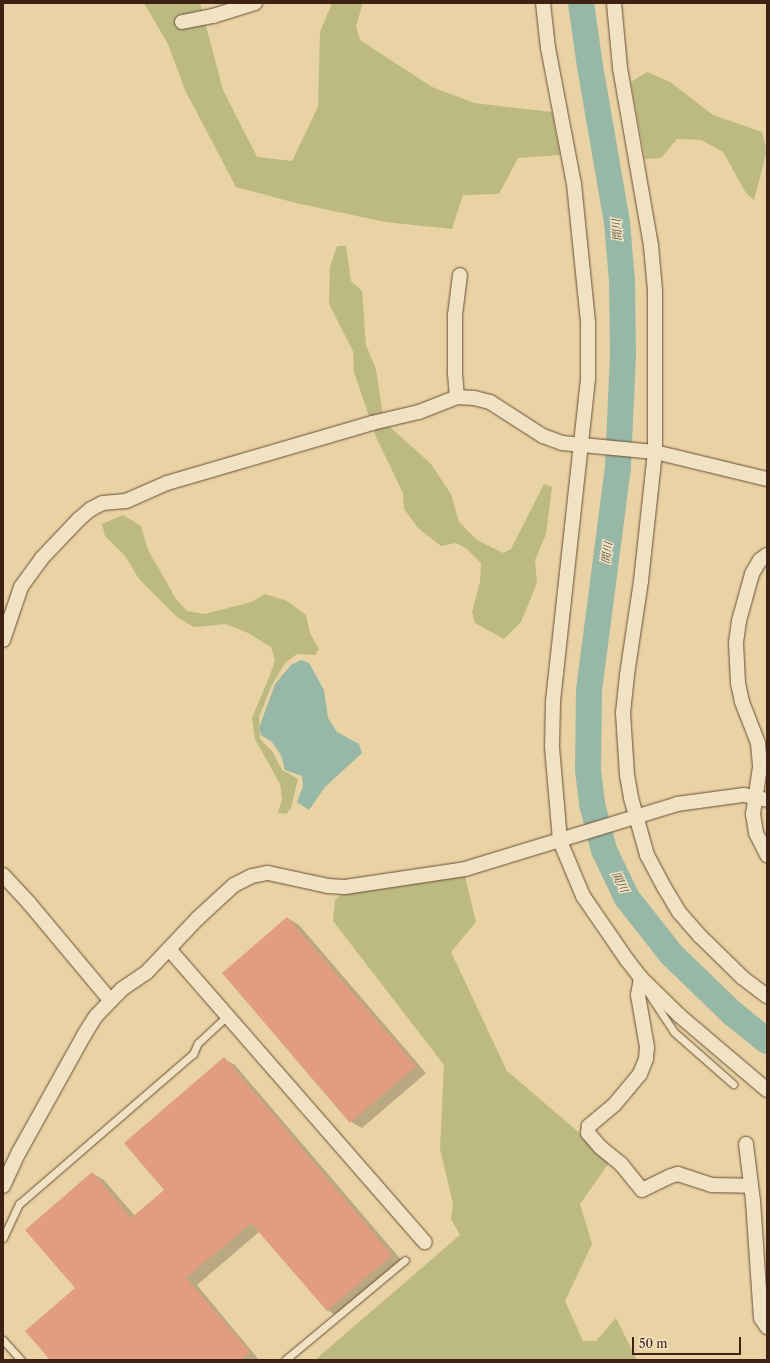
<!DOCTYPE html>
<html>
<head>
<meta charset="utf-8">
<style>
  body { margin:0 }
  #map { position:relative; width:770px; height:1363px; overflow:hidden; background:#e9d2a3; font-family:"Libre Caslon Text","Noto Serif JP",serif }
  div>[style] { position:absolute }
  .green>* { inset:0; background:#bcba81 }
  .water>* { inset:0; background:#97b8a7 }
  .shadow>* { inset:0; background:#0003 }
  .river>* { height:26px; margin:-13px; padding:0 13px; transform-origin:13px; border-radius:13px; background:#97b8a7 }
  .building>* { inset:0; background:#e29d81 }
  .roads { filter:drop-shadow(0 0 1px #684e37) drop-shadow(0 0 1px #684e37) }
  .service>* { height:7px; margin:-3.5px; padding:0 3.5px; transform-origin:3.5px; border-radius:3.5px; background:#f1e2c3 }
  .minor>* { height:14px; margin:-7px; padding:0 7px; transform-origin:7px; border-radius:7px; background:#f1e2c3 }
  span { translate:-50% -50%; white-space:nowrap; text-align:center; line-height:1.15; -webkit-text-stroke:3px #f1e2c3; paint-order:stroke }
  .water-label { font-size:11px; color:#544838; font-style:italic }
  .frame { position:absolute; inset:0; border:4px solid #3d2213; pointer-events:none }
  .scale { position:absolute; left:632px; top:1337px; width:109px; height:18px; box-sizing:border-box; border:2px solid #3d2213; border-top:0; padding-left:5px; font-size:12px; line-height:14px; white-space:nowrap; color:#3d2213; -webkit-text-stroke:3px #f1e2c3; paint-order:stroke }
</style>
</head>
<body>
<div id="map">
  <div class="green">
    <i style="clip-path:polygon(144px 3px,200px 3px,223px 90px,257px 157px,292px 161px,318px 107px,320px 32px,332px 3px,363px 3px,356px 26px,360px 40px,432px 87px,474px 103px,552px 112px,560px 155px,518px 158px,499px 194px,463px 195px,452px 229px,385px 222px,296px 203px,236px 187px,185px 90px,168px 44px)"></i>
    <i style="clip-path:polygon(647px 72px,670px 82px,713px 115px,762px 132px,767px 150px,754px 200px,746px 193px,723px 152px,701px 140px,677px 139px,661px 158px,645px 159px,631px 82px)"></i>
    <i style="clip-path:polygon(337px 246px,346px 246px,351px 281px,362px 291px,366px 345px,376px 369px,382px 410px,390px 427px,431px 464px,451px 494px,459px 522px,477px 540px,503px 553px,511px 549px,544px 484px,552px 487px,546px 534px,535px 560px,537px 583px,521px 622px,504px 639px,475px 623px,472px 612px,480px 582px,481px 563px,467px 549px,456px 543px,441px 546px,418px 528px,404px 509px,403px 493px,376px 437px,354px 372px,353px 351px,329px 304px,330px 267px)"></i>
    <i style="clip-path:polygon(123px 515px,141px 526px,148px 550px,176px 599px,187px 611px,205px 614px,251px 602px,265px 594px,287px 601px,306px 615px,310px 633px,319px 649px,315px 655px,297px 654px,285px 663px,271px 687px,259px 717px,260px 739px,272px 751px,282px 770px,298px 779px,291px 808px,286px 814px,278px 813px,282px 799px,280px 784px,255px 739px,252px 718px,270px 675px,275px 660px,271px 647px,248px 633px,226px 624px,194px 627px,177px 617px,139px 579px,126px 557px,105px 536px,102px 524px)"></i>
    <i style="clip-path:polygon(465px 876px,476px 922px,451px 952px,507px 1071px,611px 1160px,580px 1204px,592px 1244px,565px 1301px,583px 1341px,596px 1341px,616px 1318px,637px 1360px,315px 1360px,460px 1235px,451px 1219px,453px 1204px,440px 1149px,444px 1065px,333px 921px,335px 900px,345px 891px)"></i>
  </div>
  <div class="water">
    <i style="clip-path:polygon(301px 660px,309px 663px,324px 690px,328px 718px,337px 732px,359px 744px,362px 753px,325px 787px,309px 810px,297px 802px,303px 786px,302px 776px,285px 770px,281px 755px,272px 742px,261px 735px,259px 728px,275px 684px,291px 665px)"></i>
  </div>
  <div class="shadow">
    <i style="clip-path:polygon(287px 918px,299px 925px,426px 1073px,362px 1128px,351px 1122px)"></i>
    <i style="clip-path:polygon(224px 1059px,235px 1065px,403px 1262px,339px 1317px,327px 1310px,260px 1231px,197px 1285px,259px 1360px,52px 1360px,76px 1288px,92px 1173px,104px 1180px,135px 1216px,166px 1190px)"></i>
  </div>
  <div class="river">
    <i style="left:581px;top:3px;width:64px;rotate:81.9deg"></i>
    <i style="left:590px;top:66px;width:158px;rotate:80.2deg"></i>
    <i style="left:617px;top:222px;width:60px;rotate:85.2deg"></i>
    <i style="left:622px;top:282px;width:73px;rotate:89.2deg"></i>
    <i style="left:623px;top:355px;width:112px;rotate:92.6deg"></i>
    <i style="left:618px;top:467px;width:226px;rotate:97.4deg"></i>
    <i style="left:589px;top:691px;width:79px;rotate:90.7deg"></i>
    <i style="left:588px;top:770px;width:34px;rotate:83deg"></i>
    <i style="left:592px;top:804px;width:48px;rotate:75.4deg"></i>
    <i style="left:604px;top:850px;width:53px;rotate:64.4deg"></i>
    <i style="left:627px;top:898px;width:71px;rotate:51.8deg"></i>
    <i style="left:671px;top:954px;width:85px;rotate:44deg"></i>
    <i style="left:732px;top:1013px;width:45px;rotate:38.7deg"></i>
  </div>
  <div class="building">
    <i style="clip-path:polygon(287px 917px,416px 1066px,350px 1123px,222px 973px)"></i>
    <i style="clip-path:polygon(224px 1057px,392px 1255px,327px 1311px,251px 1223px,186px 1278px,250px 1352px,241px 1360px,50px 1360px,25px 1331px,75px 1288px,25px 1230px,92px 1172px,131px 1218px,164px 1190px,124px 1143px)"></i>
  </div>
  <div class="roads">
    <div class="service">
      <i style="left:647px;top:991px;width:49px;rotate:56.6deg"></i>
      <i style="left:674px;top:1032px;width:79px;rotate:41.4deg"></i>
      <i style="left:3px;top:1238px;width:38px;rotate:-65deg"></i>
      <i style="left:19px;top:1204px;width:230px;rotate:-40.8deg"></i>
      <i style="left:193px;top:1054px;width:12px;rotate:-66deg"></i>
      <i style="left:198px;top:1043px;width:40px;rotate:-43deg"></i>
      <i style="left:3px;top:1340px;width:27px;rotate:48deg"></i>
      <i style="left:285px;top:1360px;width:156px;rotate:-39.8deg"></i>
    </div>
    <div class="minor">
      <i style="left:543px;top:3px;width:45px;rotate:83.7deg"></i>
      <i style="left:548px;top:48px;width:138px;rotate:79.2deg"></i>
      <i style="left:574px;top:184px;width:140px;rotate:84.2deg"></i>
      <i style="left:588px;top:323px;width:56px;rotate:90deg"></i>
      <i style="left:588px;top:379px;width:324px;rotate:96.2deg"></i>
      <i style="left:553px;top:701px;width:46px;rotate:91.2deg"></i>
      <i style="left:552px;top:747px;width:94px;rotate:85.1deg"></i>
      <i style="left:560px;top:841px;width:60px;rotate:67.3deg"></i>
      <i style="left:583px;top:896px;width:78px;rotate:55.5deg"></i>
      <i style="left:627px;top:960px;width:23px;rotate:52deg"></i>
      <i style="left:641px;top:978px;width:54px;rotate:44.3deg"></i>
      <i style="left:680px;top:1016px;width:114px;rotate:40.4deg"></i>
      <i style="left:614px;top:3px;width:65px;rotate:84.7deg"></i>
      <i style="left:620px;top:68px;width:181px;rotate:80.1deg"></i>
      <i style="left:651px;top:246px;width:44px;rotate:84.8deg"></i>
      <i style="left:655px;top:290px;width:162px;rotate:90deg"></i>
      <i style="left:655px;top:452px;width:130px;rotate:96.2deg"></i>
      <i style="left:641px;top:581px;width:95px;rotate:98.5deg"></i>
      <i style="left:627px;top:675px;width:38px;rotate:96deg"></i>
      <i style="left:623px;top:713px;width:62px;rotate:86.3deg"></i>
      <i style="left:627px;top:775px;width:23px;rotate:80deg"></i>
      <i style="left:631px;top:798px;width:59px;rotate:74.3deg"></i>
      <i style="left:647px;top:855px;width:36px;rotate:62deg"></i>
      <i style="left:664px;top:887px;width:29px;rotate:59deg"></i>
      <i style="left:679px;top:912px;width:32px;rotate:49deg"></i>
      <i style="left:700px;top:936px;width:60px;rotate:44.3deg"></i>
      <i style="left:743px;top:978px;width:30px;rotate:37deg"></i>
      <i style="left:182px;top:22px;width:32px;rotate:-11deg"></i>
      <i style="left:213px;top:16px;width:44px;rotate:-17.2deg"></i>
      <i style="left:457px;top:397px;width:25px;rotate:-95deg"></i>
      <i style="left:455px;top:372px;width:57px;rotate:-90deg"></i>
      <i style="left:455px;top:315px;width:40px;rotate:-82.9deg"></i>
      <i style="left:767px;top:555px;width:9px;rotate:144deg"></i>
      <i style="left:760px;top:560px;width:16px;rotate:120deg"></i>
      <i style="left:752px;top:574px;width:49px;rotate:105.5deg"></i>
      <i style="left:739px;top:621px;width:22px;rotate:98deg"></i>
      <i style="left:736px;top:643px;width:40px;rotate:87.1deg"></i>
      <i style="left:738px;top:683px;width:19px;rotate:78deg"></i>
      <i style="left:742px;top:702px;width:44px;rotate:68.7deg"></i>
      <i style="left:758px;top:743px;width:24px;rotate:85deg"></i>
      <i style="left:760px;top:767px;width:48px;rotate:98.5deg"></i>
      <i style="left:753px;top:814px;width:19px;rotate:81deg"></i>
      <i style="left:756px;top:833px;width:25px;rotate:63deg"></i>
      <i style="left:3px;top:640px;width:56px;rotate:-71.2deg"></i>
      <i style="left:21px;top:587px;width:36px;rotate:-54deg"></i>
      <i style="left:42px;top:558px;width:54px;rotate:-46.5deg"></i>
      <i style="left:79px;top:519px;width:16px;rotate:-40deg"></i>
      <i style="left:91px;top:509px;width:13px;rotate:-27deg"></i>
      <i style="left:103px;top:503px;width:23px;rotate:-5deg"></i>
      <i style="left:126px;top:501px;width:45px;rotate:-23.7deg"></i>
      <i style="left:167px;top:483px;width:214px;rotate:-16.3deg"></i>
      <i style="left:372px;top:423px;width:48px;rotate:-13.2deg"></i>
      <i style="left:419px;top:412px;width:41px;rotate:-21.5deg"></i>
      <i style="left:457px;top:397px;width:17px;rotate:3deg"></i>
      <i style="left:474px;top:398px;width:16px;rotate:14deg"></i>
      <i style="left:490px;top:402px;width:63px;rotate:32.7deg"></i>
      <i style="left:543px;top:436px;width:20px;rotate:20deg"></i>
      <i style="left:562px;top:443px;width:93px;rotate:5.5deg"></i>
      <i style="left:655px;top:452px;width:115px;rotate:13.6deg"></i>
      <i style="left:3px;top:875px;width:38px;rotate:47deg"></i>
      <i style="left:29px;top:903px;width:126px;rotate:50.1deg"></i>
      <i style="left:169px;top:949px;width:389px;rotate:48.9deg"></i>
      <i style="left:641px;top:978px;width:17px;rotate:100deg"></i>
      <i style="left:638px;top:995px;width:53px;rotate:80.2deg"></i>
      <i style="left:647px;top:1047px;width:12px;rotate:95deg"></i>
      <i style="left:646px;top:1059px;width:16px;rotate:112deg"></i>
      <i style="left:640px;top:1074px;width:40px;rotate:130deg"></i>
      <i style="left:614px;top:1105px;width:33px;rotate:140deg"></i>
      <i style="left:589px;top:1126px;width:7px;rotate:98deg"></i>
      <i style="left:588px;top:1133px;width:18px;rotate:49deg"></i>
      <i style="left:600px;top:1147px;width:27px;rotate:39deg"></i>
      <i style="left:621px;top:1164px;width:33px;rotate:51deg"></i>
      <i style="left:642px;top:1190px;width:32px;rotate:-26deg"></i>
      <i style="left:671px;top:1176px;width:7px;rotate:-16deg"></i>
      <i style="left:678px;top:1174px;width:35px;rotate:18deg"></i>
      <i style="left:711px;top:1185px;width:39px;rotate:1deg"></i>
      <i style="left:746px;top:1144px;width:57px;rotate:83deg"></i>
      <i style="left:753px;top:1201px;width:117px;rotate:86.1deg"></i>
      <i style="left:761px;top:1318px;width:11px;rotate:56deg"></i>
      <i style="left:3px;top:1186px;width:38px;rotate:-65deg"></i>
      <i style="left:19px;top:1152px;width:134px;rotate:-60.9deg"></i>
      <i style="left:84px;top:1035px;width:22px;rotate:-58deg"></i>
      <i style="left:96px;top:1016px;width:37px;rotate:-46deg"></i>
      <i style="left:122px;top:989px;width:29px;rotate:-34deg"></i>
      <i style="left:146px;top:973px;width:74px;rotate:-46.6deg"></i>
      <i style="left:197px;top:919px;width:50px;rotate:-42.6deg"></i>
      <i style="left:234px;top:885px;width:20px;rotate:-27deg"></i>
      <i style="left:252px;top:876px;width:16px;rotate:-11deg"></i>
      <i style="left:268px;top:873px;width:61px;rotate:12.2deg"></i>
      <i style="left:328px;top:886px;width:17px;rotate:3deg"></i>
      <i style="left:345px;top:887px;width:121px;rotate:-8.5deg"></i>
      <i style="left:465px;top:869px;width:222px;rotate:-17deg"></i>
      <i style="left:677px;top:804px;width:68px;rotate:-7.7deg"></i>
      <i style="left:744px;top:795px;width:24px;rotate:12deg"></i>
    </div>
  </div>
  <div class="water-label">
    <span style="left:617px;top:230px;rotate:-94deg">間川</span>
    <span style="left:607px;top:553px;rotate:-83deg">間川</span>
    <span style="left:620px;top:882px;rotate:64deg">間川</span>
  </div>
  <div class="frame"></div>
  <div class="scale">50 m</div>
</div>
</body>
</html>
